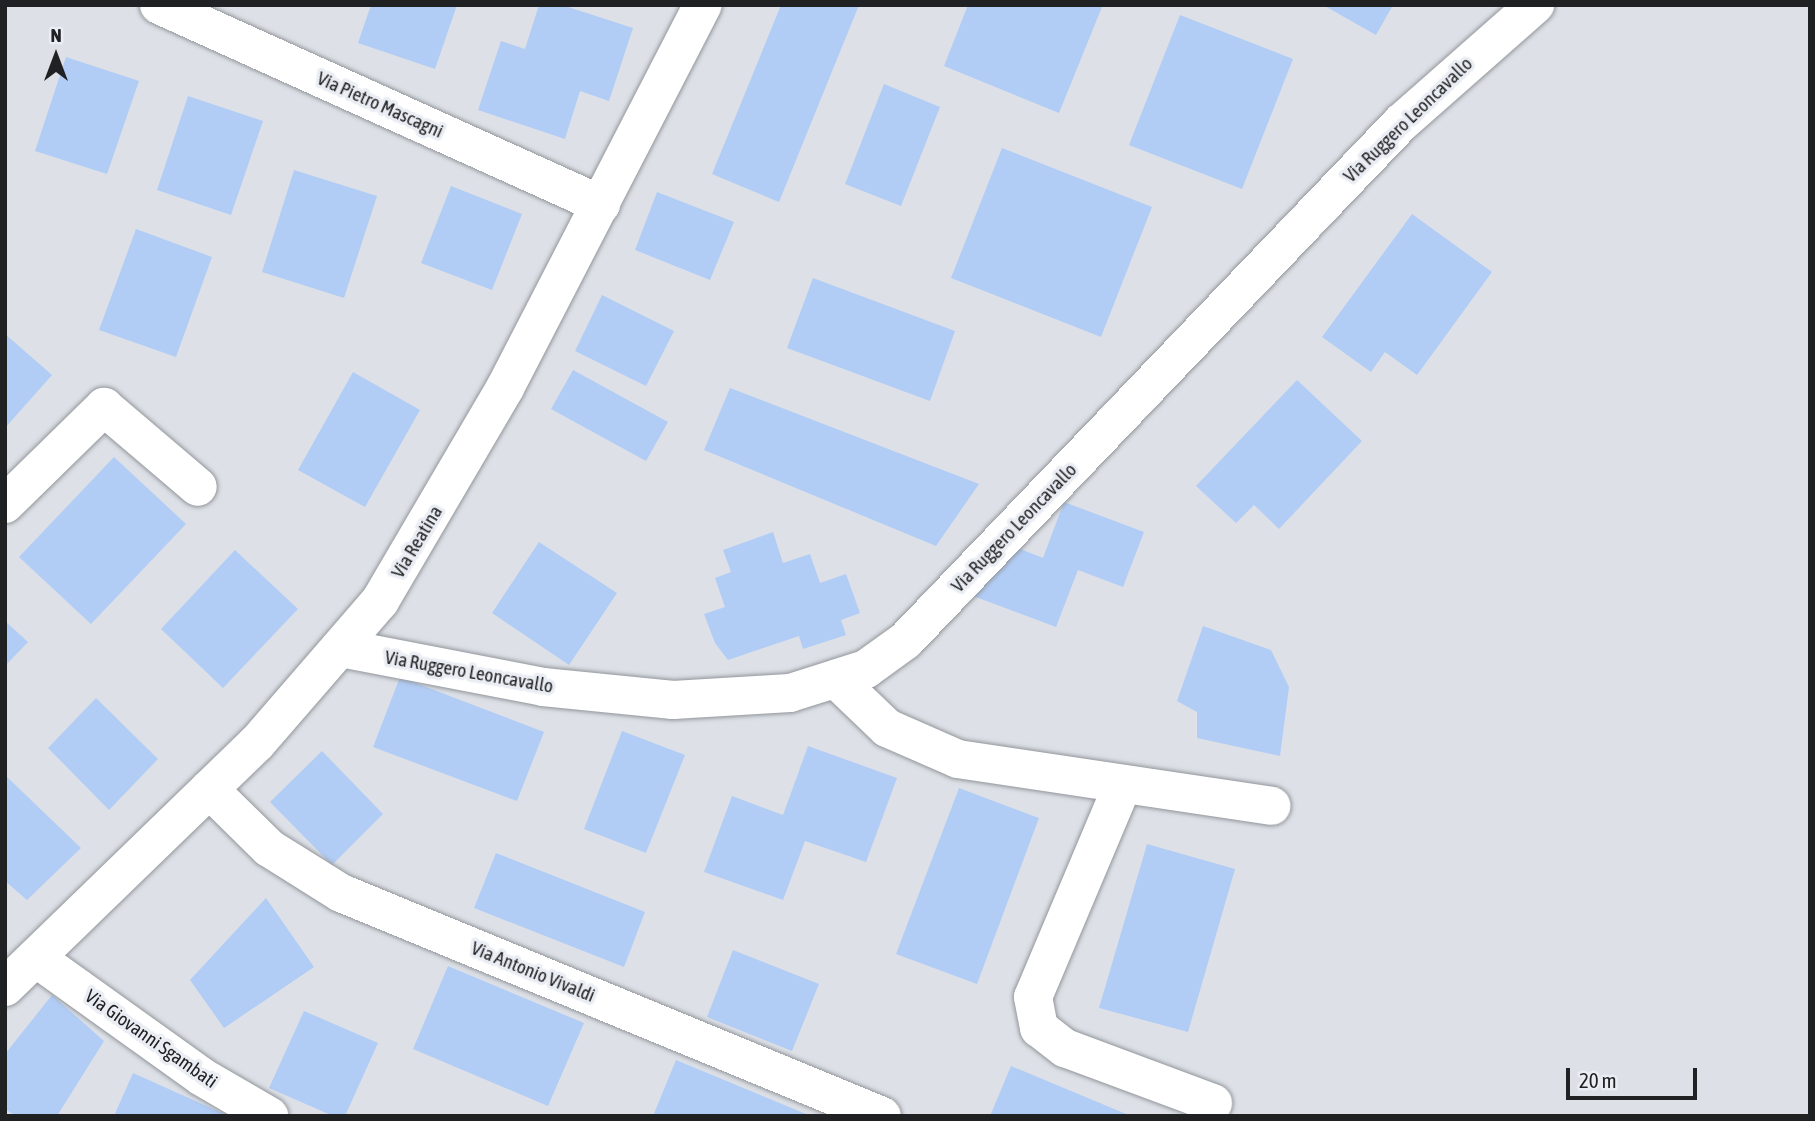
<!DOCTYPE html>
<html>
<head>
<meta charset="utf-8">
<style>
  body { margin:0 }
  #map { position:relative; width:1815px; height:1121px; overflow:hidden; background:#dde1e7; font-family:"Asap Condensed",sans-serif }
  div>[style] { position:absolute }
  .building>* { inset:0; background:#b1ccf5 }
  .roads { filter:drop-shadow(0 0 2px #92969b) drop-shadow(0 0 2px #92969b) }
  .minor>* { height:38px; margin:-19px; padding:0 19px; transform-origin:19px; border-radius:19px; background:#fff }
  .tertiary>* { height:38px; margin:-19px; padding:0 19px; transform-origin:19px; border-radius:19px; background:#fff }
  span { translate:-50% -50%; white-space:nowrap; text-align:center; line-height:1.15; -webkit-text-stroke:7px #eaeef4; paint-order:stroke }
  .street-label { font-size:19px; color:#202123 }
  .frame { position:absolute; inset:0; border:7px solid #202123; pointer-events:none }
  .north { position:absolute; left:21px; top:21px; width:70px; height:70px; -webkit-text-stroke:5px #eaeef4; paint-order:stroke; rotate:0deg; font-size:19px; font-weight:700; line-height:28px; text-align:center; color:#202123 }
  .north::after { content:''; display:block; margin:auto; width:24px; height:32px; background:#202123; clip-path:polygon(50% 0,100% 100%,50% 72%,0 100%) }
  .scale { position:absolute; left:1566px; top:1068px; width:131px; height:32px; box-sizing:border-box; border:4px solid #202123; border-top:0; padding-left:9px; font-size:21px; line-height:24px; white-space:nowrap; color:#202123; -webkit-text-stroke:5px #eaeef4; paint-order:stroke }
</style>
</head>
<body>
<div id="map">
  <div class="building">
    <i style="clip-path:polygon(371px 5px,457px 5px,435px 69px,358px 43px)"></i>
    <i style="clip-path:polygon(539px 5px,562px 5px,633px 28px,609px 101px,580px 91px,565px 139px,478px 110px,501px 41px,525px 49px)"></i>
    <i style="clip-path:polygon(781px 5px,859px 5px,779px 202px,712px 174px)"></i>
    <i style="clip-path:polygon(968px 5px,1102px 7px,1059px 113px,944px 66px)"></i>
    <i style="clip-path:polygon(1323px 5px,1393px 5px,1376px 35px)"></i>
    <i style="clip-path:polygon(1180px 15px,1293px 59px,1242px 189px,1129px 145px)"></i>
    <i style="clip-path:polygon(66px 57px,139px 81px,107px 174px,35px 151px)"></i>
    <i style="clip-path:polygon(884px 84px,940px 107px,901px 206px,845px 184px)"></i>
    <i style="clip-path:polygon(188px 96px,263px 121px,231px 215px,157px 190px)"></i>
    <i style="clip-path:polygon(1002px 148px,1152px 207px,1101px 337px,951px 278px)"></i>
    <i style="clip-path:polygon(294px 170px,377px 196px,344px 298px,262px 272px)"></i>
    <i style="clip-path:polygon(451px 186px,522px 214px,492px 290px,421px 263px)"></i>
    <i style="clip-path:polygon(657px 192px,734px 222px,710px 280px,635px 250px)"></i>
    <i style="clip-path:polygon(1412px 214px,1492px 272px,1417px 375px,1385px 352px,1371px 372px,1322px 337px)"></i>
    <i style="clip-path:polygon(136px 229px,212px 257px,176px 357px,99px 330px)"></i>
    <i style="clip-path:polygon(813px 278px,955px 331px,930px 401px,787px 348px)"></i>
    <i style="clip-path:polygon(602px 295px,674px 331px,646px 386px,575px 351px)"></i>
    <i style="clip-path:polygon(5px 334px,52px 375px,5px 428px)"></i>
    <i style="clip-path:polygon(573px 370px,668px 422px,646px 461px,551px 409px)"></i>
    <i style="clip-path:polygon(353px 372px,420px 410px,365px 507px,298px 470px)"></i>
    <i style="clip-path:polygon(1297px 380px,1362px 441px,1279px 529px,1254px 505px,1236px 523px,1196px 486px)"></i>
    <i style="clip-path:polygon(730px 388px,979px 484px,936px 546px,704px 450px)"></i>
    <i style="clip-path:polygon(114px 457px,186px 524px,91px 624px,19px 557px)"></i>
    <i style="clip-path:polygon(1064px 502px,1144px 532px,1123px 587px,1078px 570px,1056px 627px,973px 596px,1013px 546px,1043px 558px)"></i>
    <i style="clip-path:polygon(773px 532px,783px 563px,810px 554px,820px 583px,846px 574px,860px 613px,841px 620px,846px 635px,803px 649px,799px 636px,728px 660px,715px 643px,704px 614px,725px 607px,715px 578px,731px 572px,723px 550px)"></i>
    <i style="clip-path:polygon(539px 542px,617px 593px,569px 665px,492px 613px)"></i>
    <i style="clip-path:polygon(235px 550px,298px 609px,223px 688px,161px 629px)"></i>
    <i style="clip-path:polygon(5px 621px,28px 642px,5px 666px)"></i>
    <i style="clip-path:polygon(1203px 626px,1271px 650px,1289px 687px,1280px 756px,1197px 738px,1197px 712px,1177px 701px)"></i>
    <i style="clip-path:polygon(400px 677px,544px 732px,517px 801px,373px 747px)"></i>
    <i style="clip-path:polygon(96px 698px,158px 759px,109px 810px,48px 748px)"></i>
    <i style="clip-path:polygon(622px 731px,685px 755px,646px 853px,584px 829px)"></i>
    <i style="clip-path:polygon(808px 746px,897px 778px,866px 862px,805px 841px,783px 900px,704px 872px,732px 796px,783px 815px)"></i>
    <i style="clip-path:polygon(322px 751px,383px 814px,332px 865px,270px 802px)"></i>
    <i style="clip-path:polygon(5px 775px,81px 848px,27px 900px,5px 881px)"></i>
    <i style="clip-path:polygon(959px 788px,1039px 818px,977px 984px,896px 954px)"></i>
    <i style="clip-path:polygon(1147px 844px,1235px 869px,1188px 1032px,1099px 1008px)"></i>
    <i style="clip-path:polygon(496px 853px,645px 912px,624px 967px,474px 908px)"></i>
    <i style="clip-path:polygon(266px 898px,314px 967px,224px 1028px,190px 980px)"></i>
    <i style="clip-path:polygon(733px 950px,819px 984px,792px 1051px,707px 1017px)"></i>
    <i style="clip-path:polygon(448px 966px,584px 1023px,548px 1106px,413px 1049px)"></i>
    <i style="clip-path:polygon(52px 995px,104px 1041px,57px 1116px,16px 1116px,5px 1109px,5px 1054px)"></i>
    <i style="clip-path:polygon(304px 1011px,378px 1043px,345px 1116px,333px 1116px,269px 1088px)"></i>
    <i style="clip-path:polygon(676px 1060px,811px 1116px,653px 1116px)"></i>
    <i style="clip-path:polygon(1011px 1066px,1131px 1116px,990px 1116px)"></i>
    <i style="clip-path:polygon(133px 1073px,229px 1116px,114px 1116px)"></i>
  </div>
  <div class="roads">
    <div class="minor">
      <i style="left:159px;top:5px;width:485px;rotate:24.3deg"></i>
      <i style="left:5px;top:504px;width:139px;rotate:-44.4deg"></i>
      <i style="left:104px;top:407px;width:123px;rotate:40.4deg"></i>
      <i style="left:341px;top:648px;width:206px;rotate:10.9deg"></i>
      <i style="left:543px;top:687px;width:131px;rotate:5.7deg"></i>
      <i style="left:673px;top:700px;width:117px;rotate:-3.4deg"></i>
      <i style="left:790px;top:693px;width:80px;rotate:-17.5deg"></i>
      <i style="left:866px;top:669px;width:49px;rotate:-35.9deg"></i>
      <i style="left:906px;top:640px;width:716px;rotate:-46.25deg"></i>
      <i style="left:1401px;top:123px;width:179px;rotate:-41.4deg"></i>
      <i style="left:838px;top:681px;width:68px;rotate:43.8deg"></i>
      <i style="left:887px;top:728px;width:77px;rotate:23.6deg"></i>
      <i style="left:958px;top:759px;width:317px;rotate:8.5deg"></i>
      <i style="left:1123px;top:784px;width:231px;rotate:112.9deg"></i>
      <i style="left:1033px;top:997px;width:32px;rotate:79deg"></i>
      <i style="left:1039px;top:1028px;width:33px;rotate:38deg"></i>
      <i style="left:1065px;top:1048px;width:158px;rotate:20.4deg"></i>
      <i style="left:209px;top:789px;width:84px;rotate:44.5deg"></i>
      <i style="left:269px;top:848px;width:85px;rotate:32deg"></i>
      <i style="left:341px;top:893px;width:585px;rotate:22.4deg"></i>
      <i style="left:36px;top:958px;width:204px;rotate:35.6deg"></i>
      <i style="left:202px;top:1077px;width:78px;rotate:30.2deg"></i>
    </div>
    <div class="tertiary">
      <i style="left:5px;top:987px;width:351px;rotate:-44.1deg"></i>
      <i style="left:257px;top:743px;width:188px;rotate:-49.1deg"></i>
      <i style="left:380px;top:601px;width:247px;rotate:-59.6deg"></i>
      <i style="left:505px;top:388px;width:431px;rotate:-62.7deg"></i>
    </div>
  </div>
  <div class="street-label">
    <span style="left:380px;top:105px;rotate:24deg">Via Pietro Mascagni</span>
    <span style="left:1408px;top:120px;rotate:-44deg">Via Ruggero Leoncavallo</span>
    <span style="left:1014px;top:528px;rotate:-46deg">Via Ruggero Leoncavallo</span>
    <span style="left:417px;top:542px;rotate:-59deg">Via Reatina</span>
    <span style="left:469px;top:672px;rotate:10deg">Via Ruggero Leoncavallo</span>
    <span style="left:533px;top:972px;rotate:22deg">Via Antonio Vivaldi</span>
    <span style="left:151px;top:1039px;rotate:35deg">Via Giovanni Sgambati</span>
  </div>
  <div class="frame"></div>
  <div class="north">N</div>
  <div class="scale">20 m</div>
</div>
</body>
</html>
